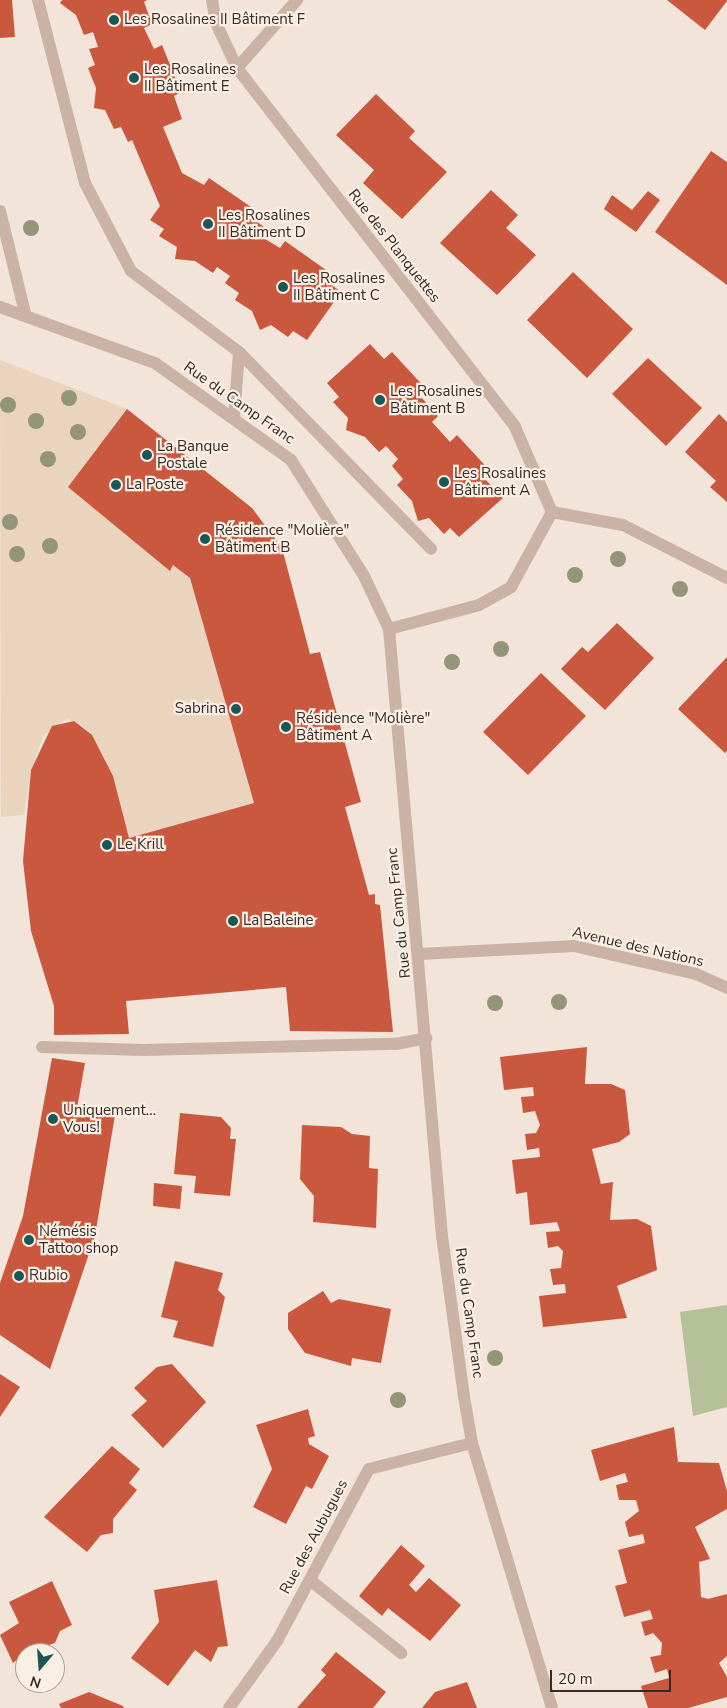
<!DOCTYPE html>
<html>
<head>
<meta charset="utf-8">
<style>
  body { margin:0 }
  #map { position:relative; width:727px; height:1708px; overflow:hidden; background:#f2e4d8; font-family:"Nunito Sans",sans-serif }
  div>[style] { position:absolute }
  .green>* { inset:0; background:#b5c198 }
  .plaza>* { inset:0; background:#ead4be }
  .building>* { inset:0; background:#c9583f }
  .lane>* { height:12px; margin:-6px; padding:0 6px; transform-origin:6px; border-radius:6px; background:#cab3a4 }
  .street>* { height:12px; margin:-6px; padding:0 6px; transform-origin:6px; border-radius:6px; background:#cab3a4 }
  .trees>* { width:16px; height:16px; margin:-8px; border-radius:50%; background:#939578 }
  .dots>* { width:14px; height:14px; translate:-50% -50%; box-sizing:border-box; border:2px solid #f9efe4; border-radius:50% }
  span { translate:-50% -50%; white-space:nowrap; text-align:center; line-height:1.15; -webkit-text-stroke:4.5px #f9efe4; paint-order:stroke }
  .poi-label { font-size:15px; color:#352a26 }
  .left { translate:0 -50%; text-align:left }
  .right { translate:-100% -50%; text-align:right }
  .street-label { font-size:15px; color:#352a26 }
  .north { position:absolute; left:15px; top:1643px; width:50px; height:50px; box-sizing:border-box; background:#f9efe4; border:1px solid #aba098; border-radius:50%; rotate:198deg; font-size:14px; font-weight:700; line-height:20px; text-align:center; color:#352a26 }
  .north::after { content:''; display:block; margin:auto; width:18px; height:22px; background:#1b5757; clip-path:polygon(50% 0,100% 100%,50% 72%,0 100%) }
  .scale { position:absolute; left:550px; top:1670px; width:121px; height:22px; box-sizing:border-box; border:2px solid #352a26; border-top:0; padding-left:6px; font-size:15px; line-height:18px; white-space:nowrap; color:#352a26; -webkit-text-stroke:4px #f9efe4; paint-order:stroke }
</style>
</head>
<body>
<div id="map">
  <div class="green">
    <i style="clip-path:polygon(727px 1305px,727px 1407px,693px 1416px,680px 1312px)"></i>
  </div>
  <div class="plaza">
    <i style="clip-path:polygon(0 360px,127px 409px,68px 487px,170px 570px,173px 565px,190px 578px,254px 803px,129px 838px,103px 754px,83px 726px,67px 719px,43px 736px,31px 770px,24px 815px,1px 817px)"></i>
  </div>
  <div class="building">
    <i style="clip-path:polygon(0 0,12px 0,15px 37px,0 38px)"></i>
    <i style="clip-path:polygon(62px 0,147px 0,144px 2px,152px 24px,144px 28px,154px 49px,162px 45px,181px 92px,174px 96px,182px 119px,163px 127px,182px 173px,204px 185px,209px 178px,251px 207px,246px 213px,265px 228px,260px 236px,280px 248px,285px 241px,326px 270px,321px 277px,341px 292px,307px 340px,293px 331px,288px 337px,271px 325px,260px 330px,252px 311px,235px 300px,239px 293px,225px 283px,230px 276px,217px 267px,213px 273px,195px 261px,175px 259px,177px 247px,159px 236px,164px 229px,150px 220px,160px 206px,132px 140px,128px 142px,121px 127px,114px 129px,105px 110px,94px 108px,96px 88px,88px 68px,95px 65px,89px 49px,98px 47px,93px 32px,84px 35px,76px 15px,60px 3px)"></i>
    <i style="clip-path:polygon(667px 0,727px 0,727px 1px,705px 30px)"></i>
    <i style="clip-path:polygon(376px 94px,415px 131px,409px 138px,447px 172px,402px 219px,363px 183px,374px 170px,336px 135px)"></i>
    <i style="clip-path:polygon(711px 151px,727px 162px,727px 285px,655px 232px)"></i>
    <i style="clip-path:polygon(491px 190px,518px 215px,506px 228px,536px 255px,497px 295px,440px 243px)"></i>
    <i style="clip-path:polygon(648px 191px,660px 200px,636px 232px,604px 209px,612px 195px,632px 210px)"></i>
    <i style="clip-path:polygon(573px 272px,633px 329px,587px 378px,527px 320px)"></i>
    <i style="clip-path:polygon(370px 344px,384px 359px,392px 352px,427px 390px,420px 396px,438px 416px,432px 422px,450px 442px,457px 435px,492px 473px,485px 479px,503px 498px,459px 537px,450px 528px,444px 534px,429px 518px,418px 521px,412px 501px,397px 485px,403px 479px,392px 466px,398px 459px,386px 446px,379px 452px,365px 437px,346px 430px,348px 418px,333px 402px,339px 397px,327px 383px)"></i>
    <i style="clip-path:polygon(648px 358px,702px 408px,666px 446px,612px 394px)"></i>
    <i style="clip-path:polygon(127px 409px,252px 508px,282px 548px,310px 654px,320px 652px,361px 802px,345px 807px,369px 895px,375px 894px,375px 904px,380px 905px,393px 1032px,290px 1031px,286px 987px,126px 1001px,129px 1034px,54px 1035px,54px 1006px,31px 931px,23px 861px,31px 770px,52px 726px,74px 721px,92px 735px,113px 776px,129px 838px,254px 803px,190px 578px,173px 565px,170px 571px,68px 487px)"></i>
    <i style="clip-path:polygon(719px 414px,727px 422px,727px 502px,710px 487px,716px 481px,685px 452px)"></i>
    <i style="clip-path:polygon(617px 623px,654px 658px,605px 710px,561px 669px,582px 647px,588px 652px)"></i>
    <i style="clip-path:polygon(727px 657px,727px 751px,725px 753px,678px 709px)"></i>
    <i style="clip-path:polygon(541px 673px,586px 716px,528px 775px,483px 732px)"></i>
    <i style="clip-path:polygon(587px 1047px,585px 1084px,611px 1084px,625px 1090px,630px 1134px,619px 1142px,592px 1149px,601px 1184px,613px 1182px,610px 1220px,637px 1219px,651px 1226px,657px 1270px,617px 1286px,627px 1318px,543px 1327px,539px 1296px,566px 1293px,565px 1284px,553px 1285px,550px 1269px,561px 1268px,563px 1251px,558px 1246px,548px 1248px,546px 1232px,560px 1231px,557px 1222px,530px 1225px,527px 1192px,516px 1194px,512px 1160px,540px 1157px,539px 1148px,527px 1150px,525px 1134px,536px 1133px,540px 1125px,535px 1111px,523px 1113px,521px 1097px,534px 1096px,533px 1087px,504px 1090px,500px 1057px)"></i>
    <i style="clip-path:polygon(52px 1058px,85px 1063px,77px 1108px,115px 1115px,95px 1236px,50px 1369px,0 1335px,0 1283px,23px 1216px)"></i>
    <i style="clip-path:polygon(180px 1113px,221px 1117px,231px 1128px,230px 1139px,236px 1139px,230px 1196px,194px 1193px,196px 1176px,174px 1174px)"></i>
    <i style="clip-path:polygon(302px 1125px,341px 1127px,352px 1134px,370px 1136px,369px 1168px,378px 1169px,376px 1228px,313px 1222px,314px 1196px,300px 1179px)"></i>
    <i style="clip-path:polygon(154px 1183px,182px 1186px,180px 1209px,153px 1206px)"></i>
    <i style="clip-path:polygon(175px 1261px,223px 1273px,218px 1290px,225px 1297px,213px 1347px,173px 1337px,178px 1321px,161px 1317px)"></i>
    <i style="clip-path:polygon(323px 1291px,331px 1303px,339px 1299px,391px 1309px,381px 1363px,352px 1358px,351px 1366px,305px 1353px,288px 1329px,288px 1313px)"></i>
    <i style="clip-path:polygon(172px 1364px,206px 1402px,163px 1448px,131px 1415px,147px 1401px,134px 1388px,157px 1367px)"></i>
    <i style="clip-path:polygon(0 1374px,20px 1387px,0 1417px)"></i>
    <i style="clip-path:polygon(308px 1409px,315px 1436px,308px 1438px,309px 1444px,329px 1456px,312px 1489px,306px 1486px,286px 1524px,253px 1507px,272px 1469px,256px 1425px)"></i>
    <i style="clip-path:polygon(674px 1427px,678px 1462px,719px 1463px,727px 1491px,727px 1509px,695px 1527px,710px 1559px,699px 1562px,701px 1597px,708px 1599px,727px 1594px,727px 1656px,719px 1663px,727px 1677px,727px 1697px,688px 1708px,648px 1708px,641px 1686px,669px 1678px,667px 1669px,655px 1673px,650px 1657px,661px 1655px,662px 1643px,653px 1633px,645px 1636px,641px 1622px,653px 1619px,650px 1610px,624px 1617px,615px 1586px,627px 1583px,618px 1550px,645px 1543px,643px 1534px,629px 1537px,625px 1522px,639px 1511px,636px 1500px,619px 1500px,616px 1485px,628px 1482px,625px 1473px,600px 1481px,591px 1450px)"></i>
    <i style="clip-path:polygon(112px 1446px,140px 1469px,129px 1483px,137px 1490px,113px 1519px,113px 1533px,101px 1535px,87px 1552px,44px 1517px)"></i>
    <i style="clip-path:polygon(401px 1545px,425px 1566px,409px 1585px,416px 1592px,429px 1578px,461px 1605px,430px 1641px,388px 1608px,382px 1616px,359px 1596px)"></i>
    <i style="clip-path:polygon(217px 1580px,228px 1646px,218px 1647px,211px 1662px,195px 1650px,168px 1686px,131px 1658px,159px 1622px,154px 1590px)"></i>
    <i style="clip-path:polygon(52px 1581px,72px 1625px,60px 1631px,55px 1643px,25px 1653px,13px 1663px,0 1635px,19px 1623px,9px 1602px)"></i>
    <i style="clip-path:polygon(336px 1652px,386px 1692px,373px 1708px,297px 1708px,326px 1675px,321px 1670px)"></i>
    <i style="clip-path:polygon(467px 1682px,477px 1708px,422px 1708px,435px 1692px)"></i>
    <i style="clip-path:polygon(89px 1692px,123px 1706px,124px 1708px,61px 1708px,59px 1704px)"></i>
  </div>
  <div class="lane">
    <i style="left:38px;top:0;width:189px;rotate:75.6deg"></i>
    <i style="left:85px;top:183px;width:99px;rotate:62.4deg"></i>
    <i style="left:131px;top:271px;width:135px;rotate:36.9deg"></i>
    <i style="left:239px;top:352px;width:67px;rotate:94.3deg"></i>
    <i style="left:237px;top:68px;width:91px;rotate:-48.6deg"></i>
    <i style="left:0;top:211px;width:105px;rotate:76.2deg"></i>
    <i style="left:239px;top:352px;width:275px;rotate:45.7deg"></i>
    <i style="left:42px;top:1047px;width:102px;rotate:1.7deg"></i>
    <i style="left:144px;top:1050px;width:252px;rotate:-1.4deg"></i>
    <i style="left:396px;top:1044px;width:31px;rotate:-11deg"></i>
    <i style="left:310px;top:1580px;width:117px;rotate:38.7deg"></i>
  </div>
  <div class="street">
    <i style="left:212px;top:0;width:23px;rotate:80deg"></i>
    <i style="left:216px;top:23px;width:50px;rotate:65deg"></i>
    <i style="left:237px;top:68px;width:454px;rotate:52.2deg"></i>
    <i style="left:515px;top:427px;width:93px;rotate:66.5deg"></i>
    <i style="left:0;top:307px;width:165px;rotate:19.9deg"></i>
    <i style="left:155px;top:363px;width:167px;rotate:35.5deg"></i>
    <i style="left:291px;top:460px;width:137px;rotate:57.8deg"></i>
    <i style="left:364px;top:576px;width:59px;rotate:64.7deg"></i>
    <i style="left:389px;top:629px;width:609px;rotate:85.01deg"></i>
    <i style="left:442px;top:1236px;width:162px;rotate:82.2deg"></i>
    <i style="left:464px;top:1397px;width:47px;rotate:80.1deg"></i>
    <i style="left:472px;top:1443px;width:277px;rotate:73.2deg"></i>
    <i style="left:552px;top:512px;width:72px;rotate:10.4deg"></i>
    <i style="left:623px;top:525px;width:117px;rotate:27deg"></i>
    <i style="left:389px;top:629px;width:93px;rotate:-14.9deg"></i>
    <i style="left:479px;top:605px;width:37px;rotate:-29deg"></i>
    <i style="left:511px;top:587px;width:85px;rotate:-61.3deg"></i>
    <i style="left:420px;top:954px;width:154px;rotate:-3deg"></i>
    <i style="left:574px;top:946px;width:125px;rotate:12.9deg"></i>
    <i style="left:696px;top:974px;width:34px;rotate:24deg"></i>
    <i style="left:229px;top:1708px;width:82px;rotate:-54.4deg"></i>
    <i style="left:277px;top:1641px;width:195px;rotate:-61.9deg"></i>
    <i style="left:369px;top:1469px;width:106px;rotate:-14.2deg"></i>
  </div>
  <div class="trees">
    <i style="left:31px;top:228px"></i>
    <i style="left:69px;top:398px"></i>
    <i style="left:8px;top:405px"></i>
    <i style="left:36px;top:421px"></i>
    <i style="left:78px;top:432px"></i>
    <i style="left:48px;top:459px"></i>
    <i style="left:10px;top:522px"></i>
    <i style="left:50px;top:546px"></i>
    <i style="left:17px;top:554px"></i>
    <i style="left:618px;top:559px"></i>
    <i style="left:575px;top:575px"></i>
    <i style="left:680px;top:589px"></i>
    <i style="left:501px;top:649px"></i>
    <i style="left:452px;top:662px"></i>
    <i style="left:559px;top:1002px"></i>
    <i style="left:495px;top:1003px"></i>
    <i style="left:495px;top:1358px"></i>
    <i style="left:398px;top:1400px"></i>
  </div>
  <div class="dots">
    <i style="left:114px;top:20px;background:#1b5757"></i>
    <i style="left:134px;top:78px;background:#1b5757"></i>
    <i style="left:208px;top:224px;background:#1b5757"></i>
    <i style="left:283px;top:287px;background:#1b5757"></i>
    <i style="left:380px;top:400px;background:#1b5757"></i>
    <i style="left:147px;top:455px;background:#1b5757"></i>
    <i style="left:444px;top:482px;background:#1b5757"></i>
    <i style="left:116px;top:485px;background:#1b5757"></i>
    <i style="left:205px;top:539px;background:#1b5757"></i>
    <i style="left:236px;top:709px;background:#1b5757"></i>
    <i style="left:286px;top:727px;background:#1b5757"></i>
    <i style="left:107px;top:845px;background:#1b5757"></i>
    <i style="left:233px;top:921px;background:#1b5757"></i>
    <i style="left:53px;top:1119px;background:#1b5757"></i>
    <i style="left:29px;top:1240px;background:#1b5757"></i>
    <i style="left:19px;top:1276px;background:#1b5757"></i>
  </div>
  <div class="poi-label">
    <span class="left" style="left:124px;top:20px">Les Rosalines II Bâtiment F</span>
    <span class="left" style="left:144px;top:78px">Les Rosalines<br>II Bâtiment E</span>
    <span class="left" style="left:218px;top:224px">Les Rosalines<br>II Bâtiment D</span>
    <span class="left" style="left:293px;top:287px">Les Rosalines<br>II Bâtiment C</span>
    <span class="left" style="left:390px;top:400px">Les Rosalines<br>Bâtiment B</span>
    <span class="left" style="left:157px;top:455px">La Banque<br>Postale</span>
    <span class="left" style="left:454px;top:482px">Les Rosalines<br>Bâtiment A</span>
    <span class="left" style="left:126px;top:485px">La Poste</span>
    <span class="left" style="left:215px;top:539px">Résidence "Molière"<br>Bâtiment B</span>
    <span class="right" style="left:226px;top:709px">Sabrina</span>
    <span class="left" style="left:296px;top:727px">Résidence "Molière"<br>Bâtiment A</span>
    <span class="left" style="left:117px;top:845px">Le Krill</span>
    <span class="left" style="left:243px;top:921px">La Baleine</span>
    <span class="left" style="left:63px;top:1119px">Uniquement...<br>Vous!</span>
    <span class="left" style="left:39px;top:1240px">Némésis<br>Tattoo shop</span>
    <span class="left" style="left:29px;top:1276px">Rubio</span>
  </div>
  <div class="street-label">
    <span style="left:394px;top:246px;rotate:52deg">Rue des Planquettes</span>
    <span style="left:239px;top:403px;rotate:35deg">Rue du Camp Franc</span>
    <span style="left:399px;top:913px;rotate:-96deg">Rue du Camp Franc</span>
    <span style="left:638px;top:947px;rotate:13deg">Avenue des Nations</span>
    <span style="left:469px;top:1313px;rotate:82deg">Rue du Camp Franc</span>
    <span style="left:314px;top:1537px;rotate:-62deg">Rue des Aubugues</span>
  </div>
  <div class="north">N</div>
  <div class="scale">20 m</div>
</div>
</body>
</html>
